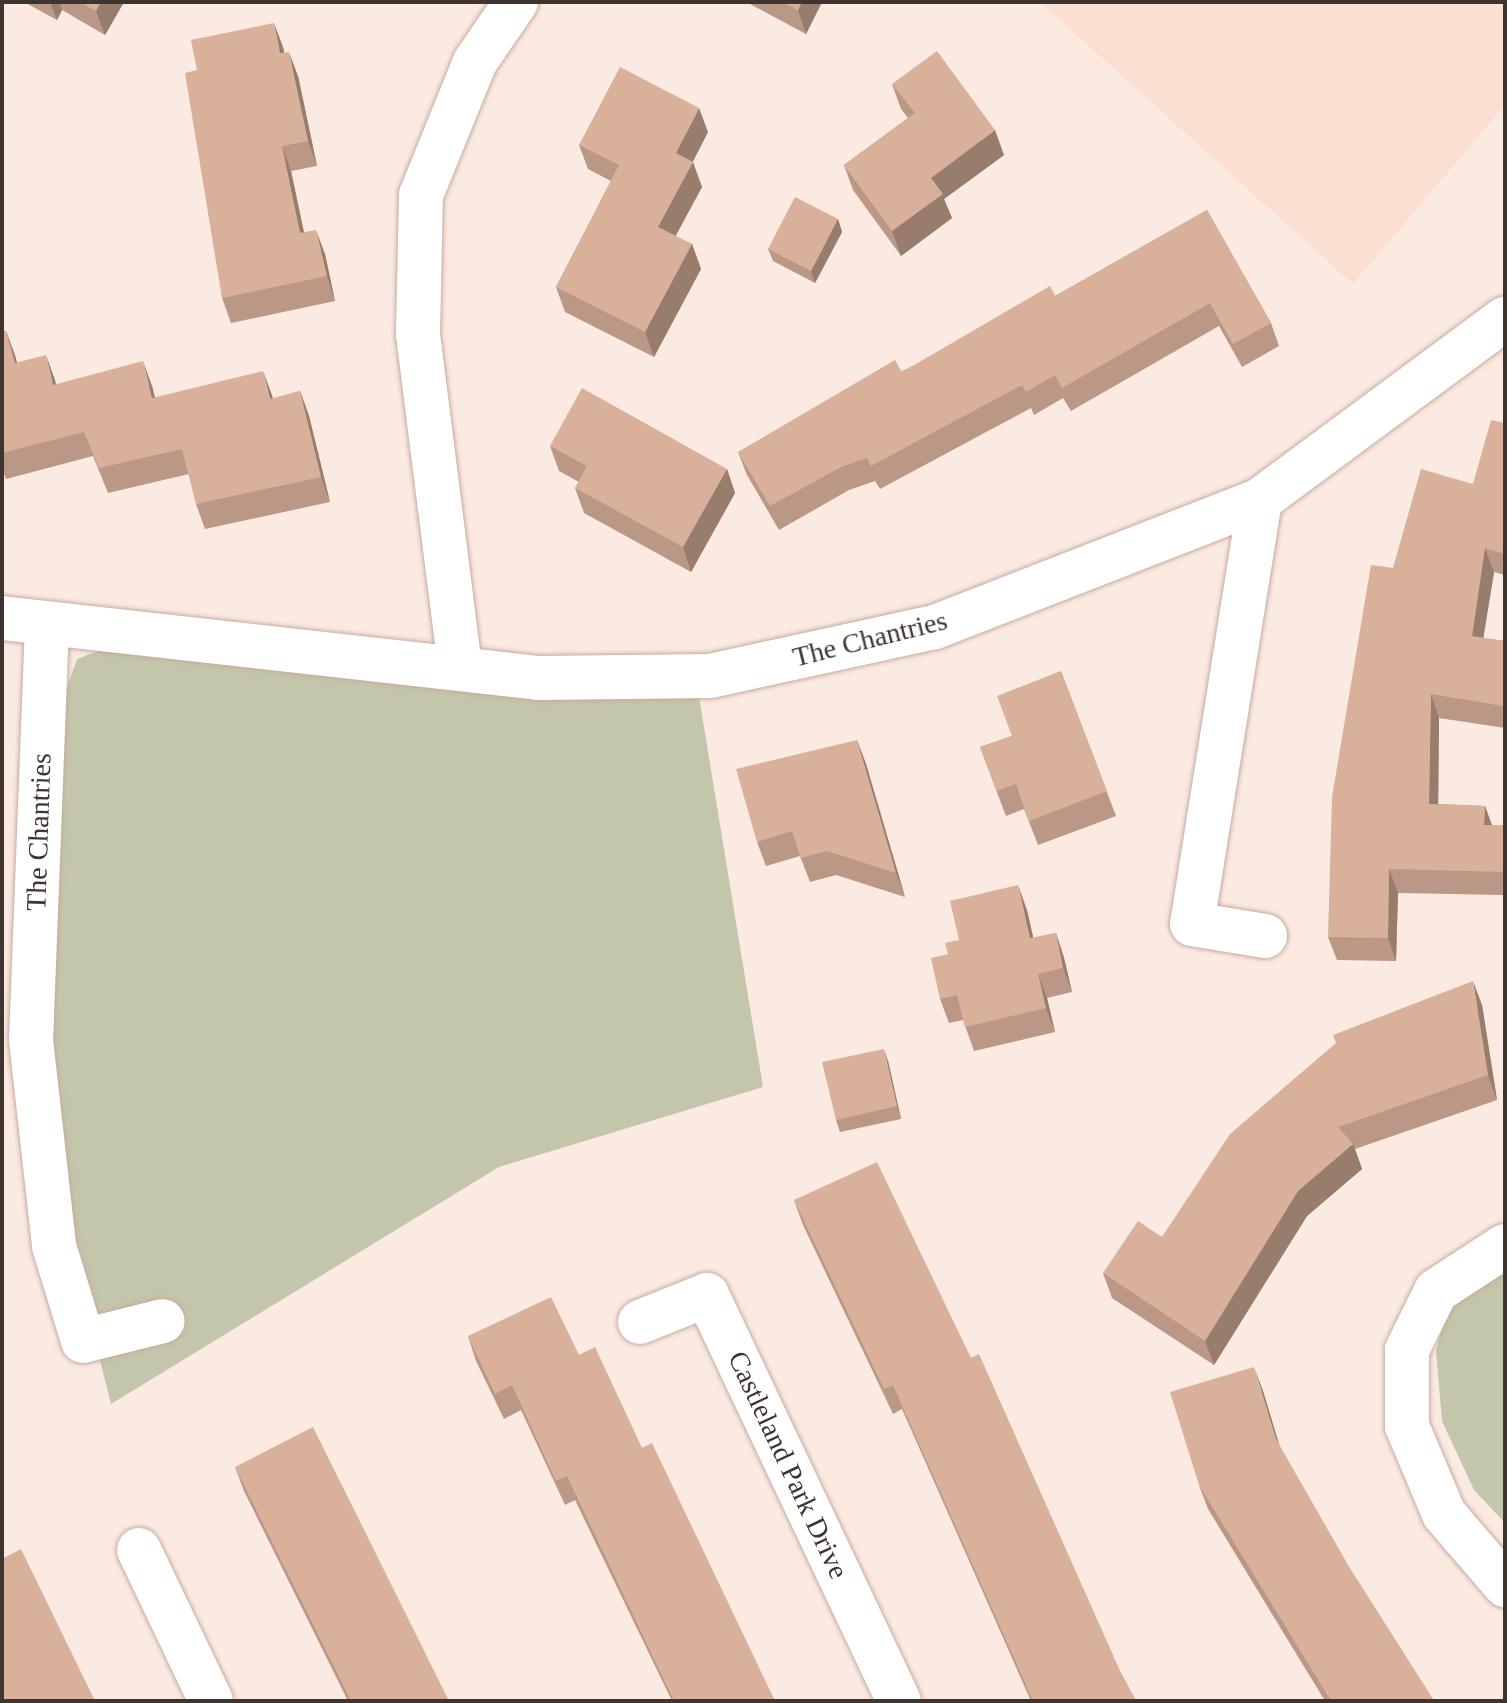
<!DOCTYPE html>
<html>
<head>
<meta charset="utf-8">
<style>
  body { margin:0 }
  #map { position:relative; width:1507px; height:1703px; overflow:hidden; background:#fbeae2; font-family:Georgia,serif }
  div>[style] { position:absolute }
  .built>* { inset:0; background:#fbdfd0 }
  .green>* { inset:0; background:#c3c6ab }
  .roads { filter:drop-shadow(0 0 2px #c6ac9e) drop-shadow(0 0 2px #c6ac9e) }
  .minor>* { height:44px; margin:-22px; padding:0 22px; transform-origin:22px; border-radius:22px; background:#fff }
  .wall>* { inset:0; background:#bb9885 }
  .shaded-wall>* { inset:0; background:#987c6c }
  .building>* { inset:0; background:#d9b19b }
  span { translate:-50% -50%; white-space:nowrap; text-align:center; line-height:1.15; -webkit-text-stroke:6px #fff; paint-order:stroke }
  .street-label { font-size:28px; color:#3f342f }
  .frame { position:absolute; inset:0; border:4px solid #3f342f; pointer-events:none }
</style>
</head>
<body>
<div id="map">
  <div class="built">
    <i style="clip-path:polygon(1040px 2px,1505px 2px,1505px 105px,1353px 284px)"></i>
  </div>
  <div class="green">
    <i style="clip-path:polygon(122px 642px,695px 672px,763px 1087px,499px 1167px,111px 1404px,59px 1198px,41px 997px,58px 712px,77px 659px)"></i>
    <i style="clip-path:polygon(1505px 1259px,1505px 1523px,1474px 1490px,1442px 1421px,1436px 1351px,1449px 1298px)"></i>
  </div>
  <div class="roads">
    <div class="minor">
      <i style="left:1260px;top:500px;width:429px;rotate:99.1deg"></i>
      <i style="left:1192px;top:924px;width:74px;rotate:9.3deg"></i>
      <i style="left:2px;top:618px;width:540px;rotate:6.38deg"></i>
      <i style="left:539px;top:678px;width:171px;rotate:-0.7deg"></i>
      <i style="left:710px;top:676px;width:230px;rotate:-12.3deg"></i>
      <i style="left:935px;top:627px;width:349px;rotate:-21.3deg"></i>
      <i style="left:1260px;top:500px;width:305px;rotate:-36.5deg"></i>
      <i style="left:47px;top:625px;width:415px;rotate:92.2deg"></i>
      <i style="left:31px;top:1040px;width:207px;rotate:83.6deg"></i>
      <i style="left:54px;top:1246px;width:99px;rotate:73deg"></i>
      <i style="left:83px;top:1341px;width:82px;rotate:-14deg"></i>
      <i style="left:460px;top:667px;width:335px;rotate:-97.2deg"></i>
      <i style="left:418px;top:335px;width:140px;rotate:-88.8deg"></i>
      <i style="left:421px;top:195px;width:144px;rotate:-67.9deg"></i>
      <i style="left:475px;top:62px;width:73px;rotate:-55.7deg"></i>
      <i style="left:1505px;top:1246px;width:82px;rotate:146.9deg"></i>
      <i style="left:1436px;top:1291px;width:66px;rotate:116.2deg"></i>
      <i style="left:1407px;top:1350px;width:76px;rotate:90deg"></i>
      <i style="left:1407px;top:1426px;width:95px;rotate:67.2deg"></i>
      <i style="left:1444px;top:1514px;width:94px;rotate:49.3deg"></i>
      <i style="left:640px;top:1322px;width:72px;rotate:-21.9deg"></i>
      <i style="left:707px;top:1295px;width:449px;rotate:64.7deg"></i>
      <i style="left:139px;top:1550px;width:167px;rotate:64.5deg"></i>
    </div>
  </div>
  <div class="wall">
    <i style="clip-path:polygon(24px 2px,124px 2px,105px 35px,62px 10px,57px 20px)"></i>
    <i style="clip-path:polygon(746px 2px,822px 2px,806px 34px)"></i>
    <i style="clip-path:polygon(283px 47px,284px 52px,298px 76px,317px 166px,291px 171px,304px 232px,325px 254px,335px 301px,231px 323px,222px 298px,197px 70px)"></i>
    <i style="clip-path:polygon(892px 84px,1004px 155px,944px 199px,952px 218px,901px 256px,853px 190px,844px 165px,908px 118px,901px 109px)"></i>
    <i style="clip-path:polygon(708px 132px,692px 162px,702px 187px,675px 236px,692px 244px,701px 269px,654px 357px,565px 312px,556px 287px,611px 181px,588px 169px,579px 145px)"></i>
    <i style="clip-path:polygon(1207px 210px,1271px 323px,1279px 346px,1242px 367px,1219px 326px,1071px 411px,1063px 398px,1034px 415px,1031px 408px,880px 489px,875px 481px,849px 490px,779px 530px,747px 475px,738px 452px,1055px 296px)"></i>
    <i style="clip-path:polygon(838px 219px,842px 232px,815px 283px,773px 261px,768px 249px)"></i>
    <i style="clip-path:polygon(6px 331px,17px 363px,56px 384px,152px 386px,155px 397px,272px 399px,300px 391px,309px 416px,330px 502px,205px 529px,196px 504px,189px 474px,108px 493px,93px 456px,6px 479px,2px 469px,2px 332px)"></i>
    <i style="clip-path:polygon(1505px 423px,1505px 575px,1494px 572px,1483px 638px,1505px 641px,1505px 728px,1439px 718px,1438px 804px,1485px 806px,1492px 825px,1505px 825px,1505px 895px,1398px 893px,1396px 961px,1337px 960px,1328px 937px,1393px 568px,1473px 484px)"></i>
    <i style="clip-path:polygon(550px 446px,727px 469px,735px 493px,691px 572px,584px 513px,575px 488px,579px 482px,559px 471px)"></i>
    <i style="clip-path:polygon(1061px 671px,1116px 816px,1038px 845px,1024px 809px,1006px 816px,980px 747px,1012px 736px)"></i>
    <i style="clip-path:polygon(857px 740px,866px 764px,905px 897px,836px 875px,810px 882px,800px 856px,766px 866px,757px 842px)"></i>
    <i style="clip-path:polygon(1027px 910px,1033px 938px,1056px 933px,1064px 958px,1072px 992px,1047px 998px,1055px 1032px,974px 1051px,963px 1020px,949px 1023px,940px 999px,959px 940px)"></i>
    <i style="clip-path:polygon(1482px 1005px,1497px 1100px,1355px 1149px,1362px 1169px,1307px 1216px,1214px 1365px,1112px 1298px,1103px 1273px,1162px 1237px)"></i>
    <i style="clip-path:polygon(888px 1061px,901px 1119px,840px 1132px,836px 1120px)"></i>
    <i style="clip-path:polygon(794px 1200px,1121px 1673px,1136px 1701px,1031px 1701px,902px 1409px,893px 1414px,803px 1225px)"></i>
    <i style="clip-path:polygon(468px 1336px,579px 1355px,642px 1448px,775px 1701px,672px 1701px,575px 1500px,565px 1505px,521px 1410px,504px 1419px,476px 1361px)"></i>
    <i style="clip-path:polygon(1263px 1391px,1279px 1445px,1349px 1567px,1434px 1701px,1325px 1701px,1208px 1509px,1199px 1485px)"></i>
    <i style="clip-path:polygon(235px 1467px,449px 1701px,348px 1701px,244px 1491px)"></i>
  </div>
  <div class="shaded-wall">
    <i style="clip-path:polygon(50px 2px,59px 2px,62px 10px,57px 20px)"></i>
    <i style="clip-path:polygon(101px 2px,124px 2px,105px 35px,96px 11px)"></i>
    <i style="clip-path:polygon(802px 2px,822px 2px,806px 34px,798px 10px)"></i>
    <i style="clip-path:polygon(274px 23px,283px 47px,289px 78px,280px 53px)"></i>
    <i style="clip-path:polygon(289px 52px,298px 76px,317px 166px,308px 141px)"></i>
    <i style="clip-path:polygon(699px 108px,708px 132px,685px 177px,676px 153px)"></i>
    <i style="clip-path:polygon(995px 130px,1004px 155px,944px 199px,952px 218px,901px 256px,892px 231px,931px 178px)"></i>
    <i style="clip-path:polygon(282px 146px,291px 171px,309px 257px,300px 233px)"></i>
    <i style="clip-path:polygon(693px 162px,702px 187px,667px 252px,658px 227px)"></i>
    <i style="clip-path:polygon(838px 219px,842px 232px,815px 283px,811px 271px)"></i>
    <i style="clip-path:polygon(316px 230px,325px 254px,335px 301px,327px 276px)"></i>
    <i style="clip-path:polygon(692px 244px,701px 269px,654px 357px,645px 332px)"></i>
    <i style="clip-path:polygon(6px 331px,15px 355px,24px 388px,15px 363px)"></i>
    <i style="clip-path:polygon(46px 355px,55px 380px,62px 410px,53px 385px)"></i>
    <i style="clip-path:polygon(143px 361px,152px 386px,161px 423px,152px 398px)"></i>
    <i style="clip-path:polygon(263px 371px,272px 395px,279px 424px,270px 399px)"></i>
    <i style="clip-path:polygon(300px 391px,309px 416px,330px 502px,321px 477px)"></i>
    <i style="clip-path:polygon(727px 469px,735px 493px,691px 572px,683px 547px)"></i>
    <i style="clip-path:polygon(1485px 548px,1494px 572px,1480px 659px,1472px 636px)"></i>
    <i style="clip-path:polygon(1431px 694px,1439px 718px,1438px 827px,1429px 804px)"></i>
    <i style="clip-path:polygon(857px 740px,866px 764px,905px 897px,896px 873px)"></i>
    <i style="clip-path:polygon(1485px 806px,1493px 829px,1484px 825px)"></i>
    <i style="clip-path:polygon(1389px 869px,1398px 893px,1396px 961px,1388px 938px)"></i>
    <i style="clip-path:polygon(1018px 885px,1027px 910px,1039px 963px,1030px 938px)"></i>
    <i style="clip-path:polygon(1056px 933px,1064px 958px,1072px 992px,1063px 968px)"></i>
    <i style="clip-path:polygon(1038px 974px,1047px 998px,1055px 1032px,1046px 1008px)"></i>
    <i style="clip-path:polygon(1473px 981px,1482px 1005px,1497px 1100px,1488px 1075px)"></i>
    <i style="clip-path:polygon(884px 1049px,888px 1061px,901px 1119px,897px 1106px)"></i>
    <i style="clip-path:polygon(1353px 1144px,1362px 1169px,1307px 1216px,1214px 1365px,1205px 1341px,1298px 1191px)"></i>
    <i style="clip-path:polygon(1254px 1367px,1263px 1391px,1285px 1464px,1276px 1439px)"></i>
  </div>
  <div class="building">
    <i style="clip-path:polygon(80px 2px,101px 2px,96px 11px)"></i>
    <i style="clip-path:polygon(782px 2px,802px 2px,798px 10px)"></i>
    <i style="clip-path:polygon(274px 23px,280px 53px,289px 52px,308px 141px,282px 146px,300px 233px,316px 230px,327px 276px,222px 298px,185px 73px,197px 70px,191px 40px)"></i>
    <i style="clip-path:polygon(937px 51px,995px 130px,931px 178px,943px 194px,892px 231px,844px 165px,915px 113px,892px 84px)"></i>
    <i style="clip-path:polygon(620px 67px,699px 108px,676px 153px,693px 162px,658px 227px,692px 244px,645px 332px,556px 287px,619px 165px,579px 145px)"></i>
    <i style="clip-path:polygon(795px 197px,838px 219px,811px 271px,768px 249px)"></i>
    <i style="clip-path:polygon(1207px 210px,1271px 323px,1233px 344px,1210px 303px,1062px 388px,1055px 375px,1026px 392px,1022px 385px,871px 466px,867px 458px,841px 467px,770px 506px,738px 452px,895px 360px,902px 372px,1050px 286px,1055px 296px)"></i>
    <i style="clip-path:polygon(6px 331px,15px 363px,46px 355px,53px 385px,143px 361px,152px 398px,263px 371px,270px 399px,300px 391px,321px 477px,196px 504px,182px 449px,99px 468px,84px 432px,2px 453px,2px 332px)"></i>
    <i style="clip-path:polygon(582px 388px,727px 469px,683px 547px,575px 488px,587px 466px,550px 446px)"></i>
    <i style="clip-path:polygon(1491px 420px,1505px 423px,1505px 554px,1485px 548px,1472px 636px,1505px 641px,1505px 692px,1503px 706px,1431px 694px,1429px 804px,1485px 806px,1484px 825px,1505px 825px,1505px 872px,1389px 869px,1388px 938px,1328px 937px,1332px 797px,1371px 565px,1393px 568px,1421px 469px,1473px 484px)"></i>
    <i style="clip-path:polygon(1061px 671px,1107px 791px,1029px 821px,1016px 784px,997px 791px,980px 747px,1012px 736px,997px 696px)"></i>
    <i style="clip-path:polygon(857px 740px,896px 873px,827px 851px,801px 858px,792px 831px,757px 842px,736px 769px)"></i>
    <i style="clip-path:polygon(1018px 885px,1030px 938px,1056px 933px,1063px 968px,1038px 974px,1046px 1008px,965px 1027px,957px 995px,940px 999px,931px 958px,948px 954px,945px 943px,959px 940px,950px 901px)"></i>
    <i style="clip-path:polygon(1473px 981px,1488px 1075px,1338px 1127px,1353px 1144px,1298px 1191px,1205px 1341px,1103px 1273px,1138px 1221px,1162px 1237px,1230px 1134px,1336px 1043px,1333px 1035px)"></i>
    <i style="clip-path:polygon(884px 1049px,897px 1106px,836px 1120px,822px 1062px)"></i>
    <i style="clip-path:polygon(877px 1162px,971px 1358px,979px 1354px,1121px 1673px,1136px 1701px,1033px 1701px,893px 1385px,884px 1389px,794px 1200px)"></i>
    <i style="clip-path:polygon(551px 1297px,579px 1355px,595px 1347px,642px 1448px,652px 1443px,775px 1701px,674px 1701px,567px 1476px,556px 1481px,512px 1385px,495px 1394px,468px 1336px)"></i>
    <i style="clip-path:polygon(1254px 1367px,1276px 1439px,1349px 1567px,1434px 1701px,1331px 1701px,1199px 1485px,1170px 1392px)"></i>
    <i style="clip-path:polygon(313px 1427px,449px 1701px,351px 1701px,235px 1467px)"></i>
    <i style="clip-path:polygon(21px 1549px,95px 1701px,2px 1701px,2px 1559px)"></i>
  </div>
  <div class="street-label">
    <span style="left:870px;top:639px;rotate:-14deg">The Chantries</span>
    <span style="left:39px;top:832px;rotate:-88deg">The Chantries</span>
    <span style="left:788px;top:1465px;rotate:65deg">Castleland Park Drive</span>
  </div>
  <div class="frame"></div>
</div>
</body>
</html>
